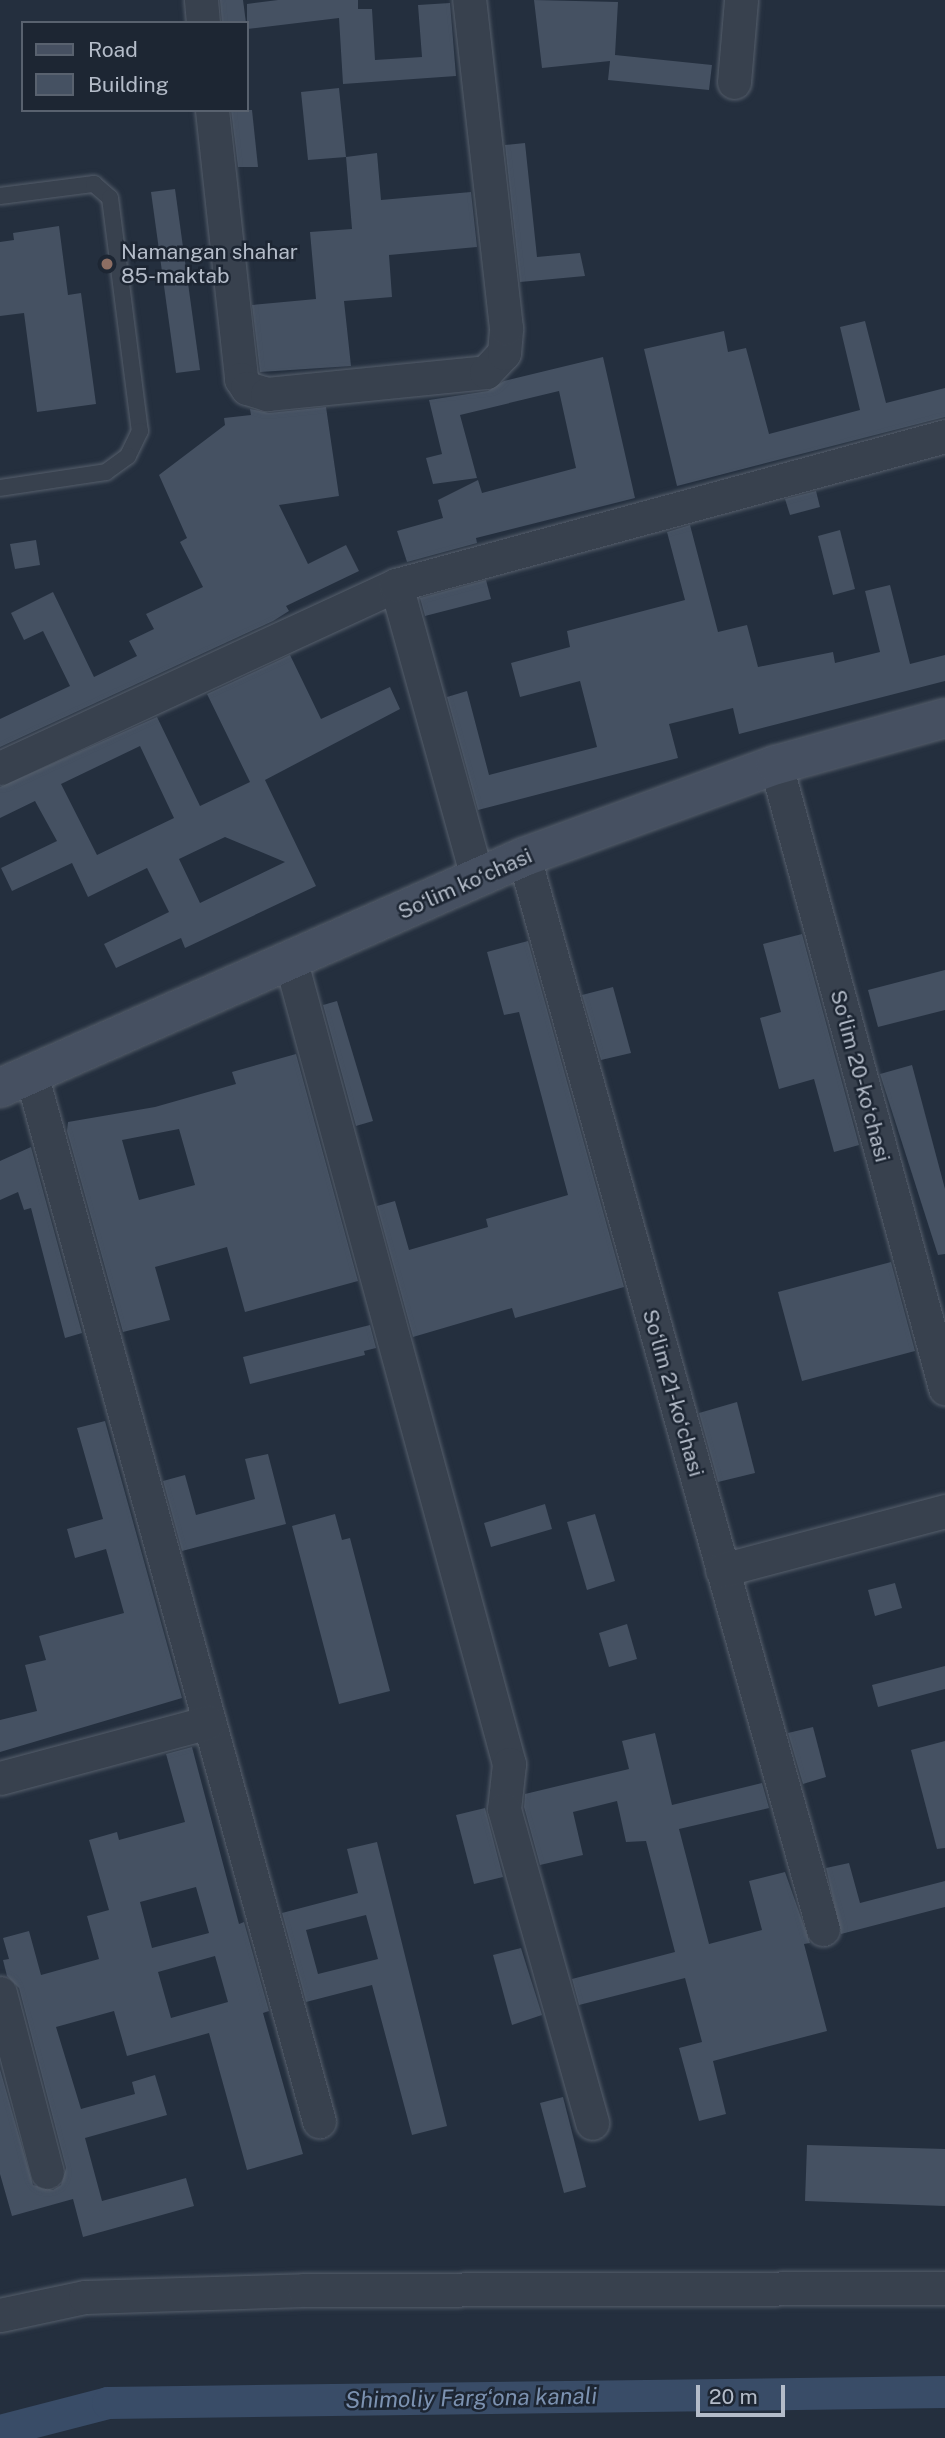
<!DOCTYPE html>
<html>
<head>
<meta charset="utf-8">
<style>
  body { margin:0 }
  #map { position:relative; width:945px; height:2438px; overflow:hidden; background:#242f3e; font-family:"Public Sans",sans-serif }
  div>[style] { position:absolute }
  .canal>* { height:32px; margin:-16px; padding:0 16px; transform-origin:16px; border-radius:16px; background:#394c67 }
  .building>* { inset:0; background:#455162 }
  .roads { filter:drop-shadow(0 0 2px #565f6c) drop-shadow(0 0 2px #565f6c) }
  .lane>* { height:16px; margin:-8px; padding:0 8px; transform-origin:8px; border-radius:8px; background:#38414e }
  .street>* { height:33px; margin:-16.5px; padding:0 16.5px; transform-origin:16.5px; border-radius:16.5px; background:#38414e }
  .secondary>* { height:38px; margin:-19px; padding:0 19px; transform-origin:19px; border-radius:19px; background:#465061 }
  .dots>* { width:19px; height:19px; translate:-50% -50%; box-sizing:border-box; border:4px solid #1d2633; border-radius:50% }
  span { translate:-50% -50%; white-space:nowrap; text-align:center; line-height:1.15; -webkit-text-stroke:5px #1d2633; paint-order:stroke }
  .poi-label { font-size:21px; color:#b4bcc9 }
  .left { translate:0 -50%; text-align:left }
  .street-label { font-size:21px; color:#b4bcc9 }
  .water-label { font-size:23px; color:#7c92b1; font-style:italic }
  .legend { position:absolute; left:21px; top:21px; width:228px; height:91px; box-sizing:border-box; background:#1d2633; border:2px solid #59626f; margin:0; padding:9px 12px; list-style:none; font-size:21px; color:#b4bcc9 }
  .legend li { display:flex; align-items:center; gap:14px; height:35px }
  .legend b { width:35px; border:2px solid #59626f }
  .scale { position:absolute; left:696px; top:2385px; width:89px; height:32px; box-sizing:border-box; border:4px solid #b4bcc9; border-top:0; padding-left:9px; font-size:21px; line-height:24px; white-space:nowrap; color:#b4bcc9; -webkit-text-stroke:5px #1d2633; paint-order:stroke }
</style>
</head>
<body>
<div id="map">
  <div class="canal">
    <i style="left:0;top:2431px;width:112px;rotate:-14.5deg"></i>
    <i style="left:108px;top:2403px;width:837px;rotate:-0.75deg"></i>
  </div>
  <div class="building">
    <i style="clip-path:polygon(220px 0,243px 0,246px 23px,222px 23px)"></i>
    <i style="clip-path:polygon(278px 0,358px 0,358px 9px,372px 9px,375px 60px,422px 57px,418px 5px,450px 3px,456px 76px,343px 84px,339px 18px,247px 29px,247px 4px)"></i>
    <i style="clip-path:polygon(534px 0,618px 2px,615px 55px,712px 65px,709px 90px,608px 80px,610px 61px,542px 68px)"></i>
    <i style="clip-path:polygon(339px 88px,346px 157px,308px 160px,301px 92px)"></i>
    <i style="clip-path:polygon(231px 110px,252px 110px,258px 167px,238px 167px)"></i>
    <i style="clip-path:polygon(525px 143px,537px 257px,580px 253px,585px 276px,520px 282px,505px 145px)"></i>
    <i style="clip-path:polygon(377px 153px,381px 200px,471px 192px,477px 247px,389px 255px,392px 297px,344px 301px,351px 366px,260px 372px,252px 305px,316px 299px,310px 232px,352px 229px,346px 157px)"></i>
    <i style="clip-path:polygon(175px 189px,200px 370px,176px 373px,151px 192px)"></i>
    <i style="clip-path:polygon(59px 226px,68px 295px,81px 293px,96px 404px,37px 412px,24px 313px,0 316px,0 242px,14px 240px,13px 233px)"></i>
    <i style="clip-path:polygon(865px 321px,886px 403px,945px 388px,945px 417px,677px 486px,644px 349px,724px 331px,728px 352px,746px 348px,769px 434px,860px 410px,840px 327px)"></i>
    <i style="clip-path:polygon(603px 357px,635px 498px,476px 538px,477px 543px,407px 562px,397px 531px,443px 518px,438px 500px,478px 480px,482px 493px,576px 468px,559px 391px,460px 415px,477px 478px,433px 484px,426px 458px,442px 454px,429px 400px,488px 391px,504px 381px)"></i>
    <i style="clip-path:polygon(326px 407px,339px 496px,279px 505px,308px 564px,346px 545px,359px 571px,286px 606px,289px 611px,273px 621px,0 747px,0 719px,70px 686px,43px 631px,24px 640px,11px 613px,53px 592px,94px 677px,137px 656px,129px 641px,154px 629px,146px 614px,203px 587px,180px 542px,187px 538px,159px 475px,225px 425px,224px 418px,251px 415px,250px 409px,269px 413px)"></i>
    <i style="clip-path:polygon(816px 491px,820px 507px,790px 515px,785px 499px)"></i>
    <i style="clip-path:polygon(690px 525px,718px 632px,747px 625px,758px 667px,833px 652px,835px 663px,880px 652px,865px 591px,890px 585px,910px 664px,945px 655px,945px 681px,739px 734px,733px 708px,669px 724px,678px 758px,478px 810px,447px 697px,467px 691px,489px 775px,597px 747px,580px 681px,520px 697px,511px 663px,570px 647px,567px 631px,685px 600px,667px 532px)"></i>
    <i style="clip-path:polygon(840px 530px,855px 589px,833px 595px,818px 536px)"></i>
    <i style="clip-path:polygon(36px 540px,40px 565px,15px 569px,10px 544px)"></i>
    <i style="clip-path:polygon(486px 580px,491px 599px,425px 616px,420px 598px)"></i>
    <i style="clip-path:polygon(evenodd,290px 655px,321px 719px,390px 687px,400px 709px,265px 780px,316px 886px,185px 948px,181px 938px,116px 968px,104px 944px,169px 912px,147px 868px,88px 897px,72px 863px,12px 891px,1px 868px,57px 841px,35px 801px,0 818px,0 787px,157px 717px,200px 806px,250px 782px,207px 694px,290px 655px,140px 746px,174px 818px,97px 855px,61px 784px,140px 746px,290px 655px,225px 837px,285px 862px,200px 903px,179px 859px,225px 837px)"></i>
    <i style="clip-path:polygon(802px 934px,859px 1145px,834px 1152px,814px 1079px,779px 1089px,760px 1018px,781px 1012px,763px 944px)"></i>
    <i style="clip-path:polygon(528px 941px,624px 1287px,515px 1318px,512px 1308px,413px 1337px,377px 1206px,395px 1201px,409px 1250px,488px 1227px,486px 1219px,568px 1195px,519px 1012px,504px 1015px,487px 952px)"></i>
    <i style="clip-path:polygon(945px 970px,945px 1010px,878px 1027px,868px 990px)"></i>
    <i style="clip-path:polygon(613px 987px,631px 1053px,601px 1060px,582px 995px)"></i>
    <i style="clip-path:polygon(337px 1001px,373px 1121px,356px 1126px,323px 1005px)"></i>
    <i style="clip-path:polygon(evenodd,296px 1054px,358px 1281px,245px 1312px,227px 1247px,155px 1267px,170px 1320px,123px 1332px,67px 1131px,68px 1122px,155px 1107px,236px 1084px,232px 1072px,296px 1054px,179px 1129px,195px 1185px,139px 1200px,122px 1140px,179px 1129px)"></i>
    <i style="clip-path:polygon(912px 1065px,945px 1189px,945px 1254px,938px 1255px,880px 1074px)"></i>
    <i style="clip-path:polygon(31px 1147px,82px 1333px,65px 1338px,31px 1208px,24px 1210px,18px 1192px,0 1200px,0 1161px)"></i>
    <i style="clip-path:polygon(891px 1262px,915px 1351px,802px 1381px,778px 1292px)"></i>
    <i style="clip-path:polygon(370px 1325px,376px 1348px,364px 1351px,365px 1355px,250px 1384px,243px 1357px)"></i>
    <i style="clip-path:polygon(737px 1402px,755px 1473px,718px 1482px,699px 1413px)"></i>
    <i style="clip-path:polygon(105px 1421px,182px 1698px,0 1752px,0 1720px,37px 1711px,25px 1665px,46px 1660px,39px 1636px,124px 1613px,106px 1549px,75px 1558px,67px 1529px,103px 1519px,77px 1428px)"></i>
    <i style="clip-path:polygon(268px 1454px,286px 1524px,182px 1551px,163px 1481px,185px 1475px,196px 1515px,255px 1499px,245px 1459px)"></i>
    <i style="clip-path:polygon(545px 1504px,552px 1529px,491px 1547px,484px 1523px)"></i>
    <i style="clip-path:polygon(335px 1514px,342px 1540px,350px 1538px,390px 1691px,339px 1704px,292px 1526px)"></i>
    <i style="clip-path:polygon(595px 1514px,615px 1581px,587px 1590px,567px 1522px)"></i>
    <i style="clip-path:polygon(895px 1583px,902px 1608px,875px 1616px,868px 1590px)"></i>
    <i style="clip-path:polygon(627px 1624px,637px 1659px,609px 1667px,599px 1633px)"></i>
    <i style="clip-path:polygon(945px 1666px,945px 1689px,878px 1707px,872px 1685px)"></i>
    <i style="clip-path:polygon(813px 1727px,826px 1777px,803px 1784px,788px 1733px)"></i>
    <i style="clip-path:polygon(655px 1733px,672px 1805px,762px 1783px,769px 1808px,679px 1829px,709px 1944px,762px 1930px,749px 1881px,785px 1872px,810px 1943px,804px 1944px,827px 2031px,713px 2061px,726px 2114px,699px 2121px,679px 2048px,702px 2042px,685px 1978px,579px 2005px,572px 1979px,675px 1952px,646px 1841px,626px 1842px,617px 1801px,573px 1812px,583px 1855px,540px 1865px,524px 1807px,525px 1794px,629px 1769px,622px 1741px)"></i>
    <i style="clip-path:polygon(945px 1741px,945px 1848px,937px 1849px,911px 1750px)"></i>
    <i style="clip-path:polygon(evenodd,192px 1747px,239px 1924px,244px 1922px,269px 2011px,263px 2013px,303px 2154px,247px 2170px,209px 2033px,127px 2056px,114px 2011px,56px 2027px,81px 2109px,135px 2094px,132px 2082px,155px 2075px,167px 2115px,85px 2138px,102px 2201px,186px 2178px,194px 2206px,83px 2237px,73px 2199px,12px 2216px,0 2174px,0 2069px,33px 2185px,53px 2190px,61px 2185px,66px 2168px,19px 1988px,7px 1976px,3px 1960px,9px 1959px,3px 1938px,29px 1931px,41px 1975px,99px 1959px,87px 1916px,109px 1910px,89px 1840px,117px 1832px,119px 1840px,185px 1822px,166px 1754px,192px 1747px,196px 1887px,209px 1933px,152px 1948px,140px 1902px,196px 1887px,192px 1747px,215px 1956px,228px 2002px,171px 2018px,158px 1972px,215px 1956px)"></i>
    <i style="clip-path:polygon(485px 1808px,503px 1877px,474px 1884px,456px 1815px)"></i>
    <i style="clip-path:polygon(evenodd,377px 1842px,447px 2126px,412px 2135px,372px 1985px,306px 2002px,282px 1913px,358px 1893px,347px 1849px,377px 1842px,366px 1915px,378px 1959px,318px 1974px,306px 1930px,366px 1915px)"></i>
    <i style="clip-path:polygon(849px 1863px,860px 1903px,945px 1881px,945px 1907px,841px 1934px,826px 1868px)"></i>
    <i style="clip-path:polygon(521px 1948px,542px 2015px,512px 2025px,493px 1955px)"></i>
    <i style="clip-path:polygon(563px 2097px,586px 2187px,564px 2193px,540px 2103px)"></i>
    <i style="clip-path:polygon(807px 2145px,945px 2149px,945px 2206px,805px 2201px)"></i>
  </div>
  <div class="roads">
    <div class="lane">
      <i style="left:0;top:196px;width:95px;rotate:-7.3deg"></i>
      <i style="left:94px;top:184px;width:21px;rotate:41deg"></i>
      <i style="left:110px;top:198px;width:235px;rotate:82.7deg"></i>
      <i style="left:140px;top:431px;width:28px;rotate:116deg"></i>
      <i style="left:128px;top:456px;width:27px;rotate:144deg"></i>
      <i style="left:106px;top:472px;width:107px;rotate:171.4deg"></i>
    </div>
    <div class="street">
      <i style="left:201px;top:0;width:23px;rotate:85deg"></i>
      <i style="left:734px;top:82px;width:82px;rotate:-85.1deg"></i>
      <i style="left:212px;top:110px;width:271px;rotate:83.8deg"></i>
      <i style="left:241px;top:379px;width:11px;rotate:56deg"></i>
      <i style="left:247px;top:388px;width:21px;rotate:17deg"></i>
      <i style="left:267px;top:394px;width:220px;rotate:-5.7deg"></i>
      <i style="left:486px;top:372px;width:26px;rotate:-47deg"></i>
      <i style="left:504px;top:353px;width:25px;rotate:-85deg"></i>
      <i style="left:506px;top:328px;width:330px;rotate:-96.4deg"></i>
      <i style="left:776px;top:765px;width:646px;rotate:74.82deg"></i>
      <i style="left:0;top:768px;width:436px;rotate:-24.8deg"></i>
      <i style="left:524px;top:857px;width:1113px;rotate:74.42deg"></i>
      <i style="left:477px;top:877px;width:303px;rotate:-105.5deg"></i>
      <i style="left:396px;top:585px;width:569px;rotate:-15.18deg"></i>
      <i style="left:291px;top:962px;width:831px;rotate:74.79deg"></i>
      <i style="left:509px;top:1764px;width:45px;rotate:96.3deg"></i>
      <i style="left:504px;top:1809px;width:326px;rotate:74.3deg"></i>
      <i style="left:32px;top:1077px;width:1083px;rotate:74.63deg"></i>
      <i style="left:722px;top:1570px;width:231px;rotate:-14.8deg"></i>
      <i style="left:0;top:1778px;width:216px;rotate:-15deg"></i>
      <i style="left:0;top:1993px;width:185px;rotate:75.3deg"></i>
      <i style="left:0;top:2315px;width:87px;rotate:-12deg"></i>
      <i style="left:85px;top:2297px;width:219px;rotate:-1.8deg"></i>
      <i style="left:304px;top:2290px;width:641px;rotate:-0.18deg"></i>
    </div>
    <div class="secondary">
      <i style="left:0;top:1088px;width:573px;rotate:-23.79deg"></i>
      <i style="left:524px;top:857px;width:268px;rotate:-20.1deg"></i>
      <i style="left:776px;top:765px;width:175px;rotate:-15.5deg"></i>
    </div>
  </div>
  <div class="dots">
    <i style="left:107px;top:264px;background:#8d6e63"></i>
  </div>
  <div class="poi-label">
    <span class="left" style="left:121px;top:264px">Namangan shahar<br>85-maktab</span>
  </div>
  <div class="street-label">
    <span style="left:465px;top:884px;rotate:-24deg">Soʻlim koʻchasi</span>
    <span style="left:860px;top:1076px;rotate:75deg">Soʻlim 20-koʻchasi</span>
    <span style="left:673px;top:1393px;rotate:74deg">Soʻlim 21-koʻchasi</span>
  </div>
  <div class="water-label">
    <span style="left:471px;top:2398px;rotate:-1deg">Shimoliy Fargʻona kanali</span>
  </div>
  <ul class="legend">
  <li><b style="height:9px;background:#465061"></b>Road</li>
  <li><b style="height:19px;background:#455162"></b>Building</li>
  </ul>
  <div class="scale">20 m</div>
</div>
</body>
</html>
